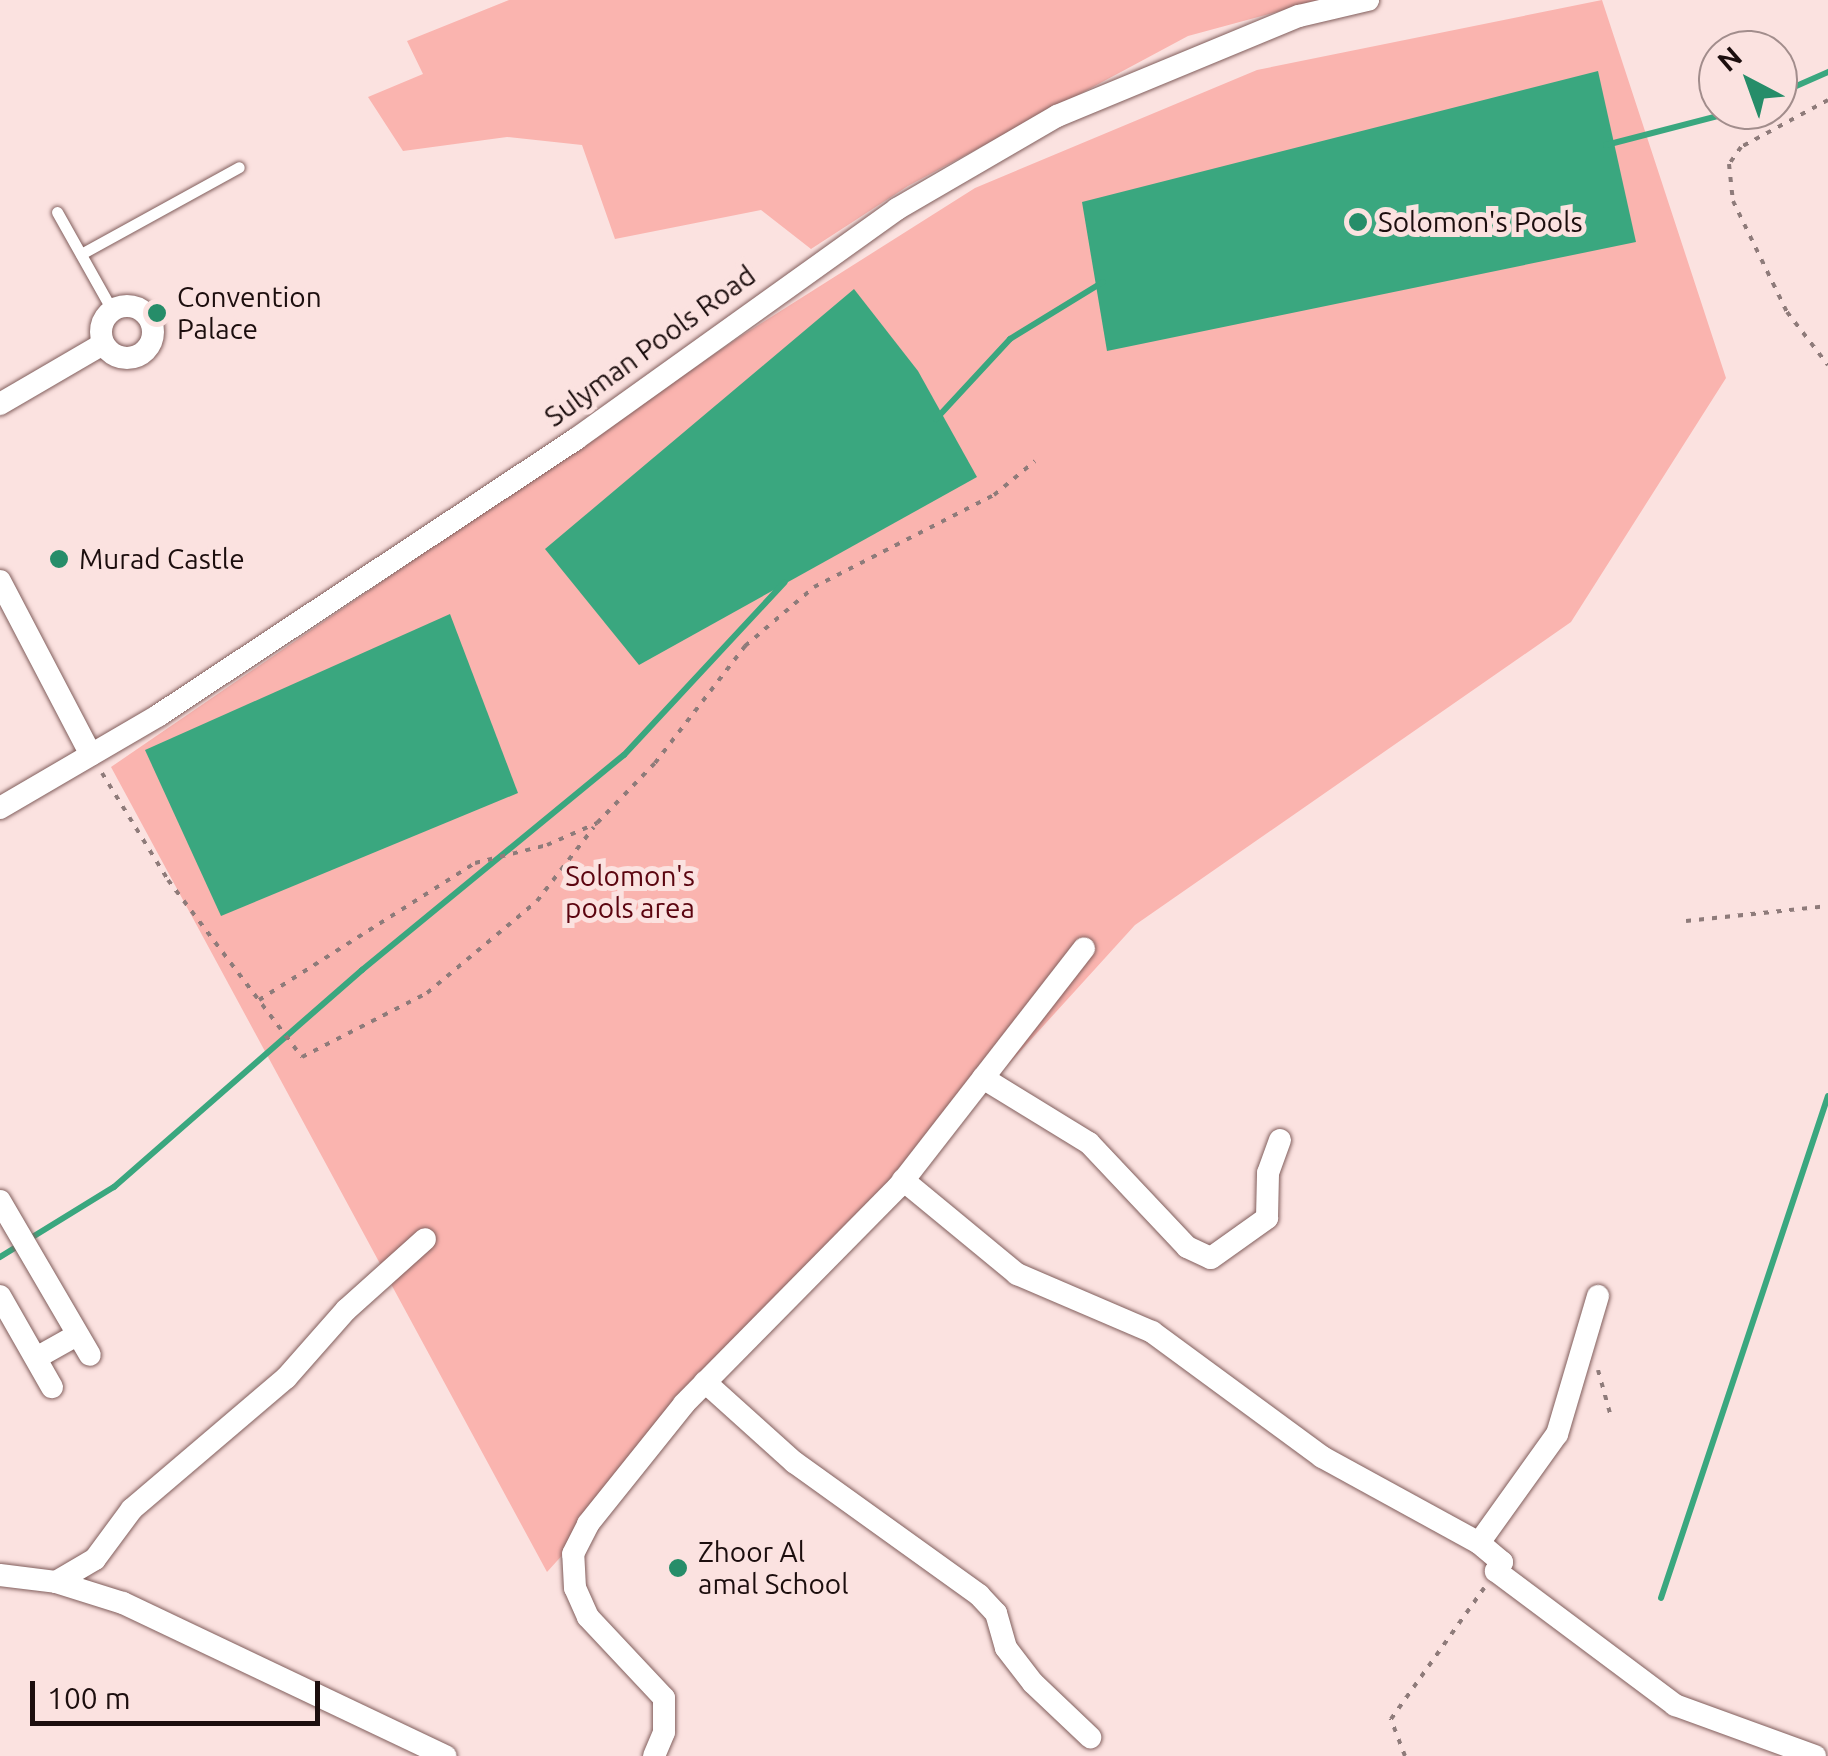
<!DOCTYPE html>
<html>
<head>
<meta charset="utf-8">
<style>
  body { margin:0 }
  #map { position:relative; width:1828px; height:1756px; overflow:hidden; background:#fbe2e0; font-family:Ubuntu,sans-serif }
  div>[style] { position:absolute }
  .green>* { inset:0; background:#fab4af }
  .water>* { inset:0; background:#3aa77f }
  .stream>* { height:6px; margin:-3px; padding:0 3px; transform-origin:3px; border-radius:3px; background:#3aa77f }
  .path>* { height:4px; margin-top:-2px; transform-origin:0; background:repeating-linear-gradient(90deg,#8e7b7a 0 5px,transparent 0 13px) }
  .roads { filter:drop-shadow(0 0 2px #815e5c) drop-shadow(0 0 2px #815e5c) }
  .service>* { height:11px; margin:-5.5px; padding:0 5.5px; transform-origin:5.5px; border-radius:5.5px; background:#fff }
  .minor>* { height:22px; margin:-11px; padding:0 11px; transform-origin:11px; border-radius:11px; background:#fff }
  .minor>.ring { margin:-11px; padding:0; box-sizing:content-box; background:none; border:22px solid #fff; border-radius:50% }
  .dots>* { width:28px; height:28px; translate:-50% -50%; box-sizing:border-box; border:5px solid #fbe2e0; border-radius:50% }
  span { translate:-50% -50%; white-space:nowrap; text-align:center; line-height:1.15; -webkit-text-stroke:10px #fbe2e0; paint-order:stroke }
  .poi-label { font-size:28px; color:#1c0e0e }
  .left { translate:0 -50%; text-align:left }
  .street-label { font-size:28px; color:#1c0e0e }
  .park-label { font-size:28px; color:#5b040f }
  .north { position:absolute; left:1698px; top:30px; width:100px; height:100px; box-sizing:border-box; background:#fbe2e0; border:2px solid #a28d8c; border-radius:50%; rotate:319deg; font-size:28px; font-weight:700; line-height:40px; text-align:center; color:#1c0e0e }
  .north::after { content:''; display:block; margin:auto; width:35px; height:45px; background:#268d69; clip-path:polygon(50% 0,100% 100%,50% 72%,0 100%) }
  .scale { position:absolute; left:30px; top:1681px; width:290px; height:45px; box-sizing:border-box; border:5px solid #1c0e0e; border-top:0; padding-left:12px; font-size:30px; line-height:35px; white-space:nowrap; color:#1c0e0e; -webkit-text-stroke:8px #fbe2e0; paint-order:stroke }
</style>
</head>
<body>
<div id="map">
  <div class="green">
    <i style="clip-path:polygon(509px 0,1321px 0,1188px 36px,908px 186px,811px 249px,761px 210px,615px 239px,582px 145px,507px 137px,403px 151px,368px 97px,423px 74px,407px 41px)"></i>
    <i style="clip-path:polygon(1602px 0,1726px 378px,1571px 622px,1135px 925px,547px 1572px,111px 767px,741px 336px,975px 188px,1257px 70px)"></i>
  </div>
  <div class="water">
    <i style="clip-path:polygon(1598px 71px,1636px 242px,1107px 351px,1082px 202px)"></i>
    <i style="clip-path:polygon(854px 289px,918px 371px,977px 477px,639px 665px,545px 549px)"></i>
    <i style="clip-path:polygon(450px 614px,518px 793px,221px 916px,145px 750px)"></i>
  </div>
  <div class="stream">
    <i style="left:1778px;top:94px;width:55px;rotate:-23.7deg"></i>
    <i style="left:1606px;top:145px;width:139px;rotate:-14.5deg"></i>
    <i style="left:936px;top:419px;width:109px;rotate:-47.2deg"></i>
    <i style="left:1010px;top:339px;width:109px;rotate:-31.5deg"></i>
    <i style="left:0;top:1257px;width:134px;rotate:-31.6deg"></i>
    <i style="left:114px;top:1187px;width:330px;rotate:-41.2deg"></i>
    <i style="left:362px;top:970px;width:339px;rotate:-39.4deg"></i>
    <i style="left:624px;top:755px;width:236px;rotate:-47.1deg"></i>
    <i style="left:1661px;top:1598px;width:529px;rotate:-71.6deg"></i>
  </div>
  <div class="path">
    <i style="left:1828px;top:100px;width:99px;rotate:151.6deg"></i>
    <i style="left:1741px;top:147px;width:21px;rotate:125deg"></i>
    <i style="left:1729px;top:164px;width:37px;rotate:84deg"></i>
    <i style="left:1733px;top:201px;width:123px;rotate:64.1deg"></i>
    <i style="left:1787px;top:312px;width:67px;rotate:52.3deg"></i>
    <i style="left:102px;top:773px;width:126px;rotate:58.3deg"></i>
    <i style="left:168px;top:880px;width:222px;rotate:52.9deg"></i>
    <i style="left:302px;top:1057px;width:140px;rotate:-27.1deg"></i>
    <i style="left:427px;top:993px;width:143px;rotate:-39.9deg"></i>
    <i style="left:537px;top:901px;width:93px;rotate:-52.4deg"></i>
    <i style="left:1686px;top:921px;width:143px;rotate:-6deg"></i>
    <i style="left:259px;top:1000px;width:256px;rotate:-32.4deg"></i>
    <i style="left:475px;top:863px;width:74px;rotate:-14deg"></i>
    <i style="left:547px;top:845px;width:55px;rotate:-23.7deg"></i>
    <i style="left:597px;top:823px;width:83px;rotate:-46deg"></i>
    <i style="left:655px;top:763px;width:148px;rotate:-52.4deg"></i>
    <i style="left:745px;top:646px;width:91px;rotate:-40.5deg"></i>
    <i style="left:814px;top:587px;width:202px;rotate:-27.1deg"></i>
    <i style="left:994px;top:495px;width:53px;rotate:-39.7deg"></i>
    <i style="left:1598px;top:1370px;width:49px;rotate:74.5deg"></i>
    <i style="left:1405px;top:1756px;width:40px;rotate:-111deg"></i>
    <i style="left:1391px;top:1719px;width:161px;rotate:-54.6deg"></i>
  </div>
  <div class="roads">
    <div class="service">
      <i style="left:57px;top:212px;width:112px;rotate:60.7deg"></i>
      <i style="left:81px;top:254px;width:180px;rotate:-28.8deg"></i>
    </div>
    <div class="minor">
      <i class="ring" style="left:101px;top:306px;width:30px;height:30px"></i>
      <i style="left:0;top:404px;width:119px;rotate:-30.2deg"></i>
      <i style="left:0;top:581px;width:196px;rotate:62.4deg"></i>
      <i style="left:0;top:808px;width:184px;rotate:-30.3deg"></i>
      <i style="left:159px;top:715px;width:500px;rotate:-33.5deg"></i>
      <i style="left:576px;top:439px;width:395px;rotate:-35.6deg"></i>
      <i style="left:897px;top:209px;width:185px;rotate:-30.2deg"></i>
      <i style="left:1057px;top:116px;width:262px;rotate:-22.5deg"></i>
      <i style="left:1299px;top:16px;width:71px;rotate:-13.1deg"></i>
      <i style="left:983px;top:1078px;width:124px;rotate:31.5deg"></i>
      <i style="left:1089px;top:1143px;width:143px;rotate:46.7deg"></i>
      <i style="left:1187px;top:1247px;width:26px;rotate:25deg"></i>
      <i style="left:1211px;top:1258px;width:69px;rotate:-35.5deg"></i>
      <i style="left:1267px;top:1218px;width:45px;rotate:-88.7deg"></i>
      <i style="left:1268px;top:1173px;width:35px;rotate:-70deg"></i>
      <i style="left:903px;top:1180px;width:148px;rotate:39.5deg"></i>
      <i style="left:1017px;top:1274px;width:147px;rotate:23.2deg"></i>
      <i style="left:1152px;top:1332px;width:211px;rotate:36.3deg"></i>
      <i style="left:1322px;top:1457px;width:179px;rotate:28.7deg"></i>
      <i style="left:0;top:1201px;width:178px;rotate:59.7deg"></i>
      <i style="left:0;top:1296px;width:105px;rotate:60.3deg"></i>
      <i style="left:1598px;top:1296px;width:144px;rotate:106.5deg"></i>
      <i style="left:1557px;top:1434px;width:134px;rotate:125.6deg"></i>
      <i style="left:1479px;top:1543px;width:30px;rotate:40deg"></i>
      <i style="left:1502px;top:1562px;width:11px;rotate:124deg"></i>
      <i style="left:1496px;top:1571px;width:224px;rotate:36.8deg"></i>
      <i style="left:1675px;top:1705px;width:149px;rotate:20deg"></i>
      <i style="left:36px;top:1358px;width:47px;rotate:-29.3deg"></i>
      <i style="left:705px;top:1382px;width:120px;rotate:42deg"></i>
      <i style="left:794px;top:1462px;width:228px;rotate:35.7deg"></i>
      <i style="left:979px;top:1595px;width:25px;rotate:47deg"></i>
      <i style="left:996px;top:1613px;width:36px;rotate:74deg"></i>
      <i style="left:1006px;top:1648px;width:44px;rotate:52.4deg"></i>
      <i style="left:1033px;top:1683px;width:79px;rotate:43.5deg"></i>
      <i style="left:0;top:1575px;width:56px;rotate:7.1deg"></i>
      <i style="left:56px;top:1582px;width:70px;rotate:17.4deg"></i>
      <i style="left:123px;top:1603px;width:357px;rotate:25.4deg"></i>
      <i style="left:56px;top:1582px;width:45px;rotate:-30.5deg"></i>
      <i style="left:95px;top:1559px;width:62px;rotate:-53.5deg"></i>
      <i style="left:132px;top:1509px;width:202px;rotate:-40.4deg"></i>
      <i style="left:286px;top:1378px;width:91px;rotate:-48.6deg"></i>
      <i style="left:346px;top:1310px;width:106px;rotate:-41.9deg"></i>
      <i style="left:654px;top:1756px;width:26px;rotate:-67deg"></i>
      <i style="left:664px;top:1732px;width:34px;rotate:-90deg"></i>
      <i style="left:664px;top:1698px;width:111px;rotate:-133.2deg"></i>
      <i style="left:588px;top:1617px;width:32px;rotate:-114deg"></i>
      <i style="left:575px;top:1588px;width:34px;rotate:-93deg"></i>
      <i style="left:573px;top:1554px;width:34px;rotate:-63deg"></i>
      <i style="left:588px;top:1524px;width:154px;rotate:-51.3deg"></i>
      <i style="left:684px;top:1404px;width:306px;rotate:-45.4deg"></i>
      <i style="left:899px;top:1186px;width:301px;rotate:-52.1deg"></i>
    </div>
  </div>
  <div class="dots">
    <i style="left:1358px;top:222px;background:#268d69"></i>
    <i style="left:157px;top:313px;background:#268d69"></i>
    <i style="left:59px;top:559px;background:#268d69"></i>
    <i style="left:678px;top:1568px;background:#268d69"></i>
  </div>
  <div class="poi-label">
    <span class="left" style="left:1378px;top:222px">Solomon's Pools</span>
    <span class="left" style="left:177px;top:313px">Convention<br>Palace</span>
    <span class="left" style="left:79px;top:559px">Murad Castle</span>
    <span class="left" style="left:698px;top:1568px">Zhoor Al<br>amal School</span>
  </div>
  <div class="street-label">
    <span style="left:650px;top:346px;rotate:-36deg">Sulyman Pools Road</span>
  </div>
  <div class="park-label">
    <span style="left:630px;top:892px">Solomon's<br>pools area</span>
  </div>
  <div class="north">N</div>
  <div class="scale">100 m</div>
</div>
</body>
</html>
